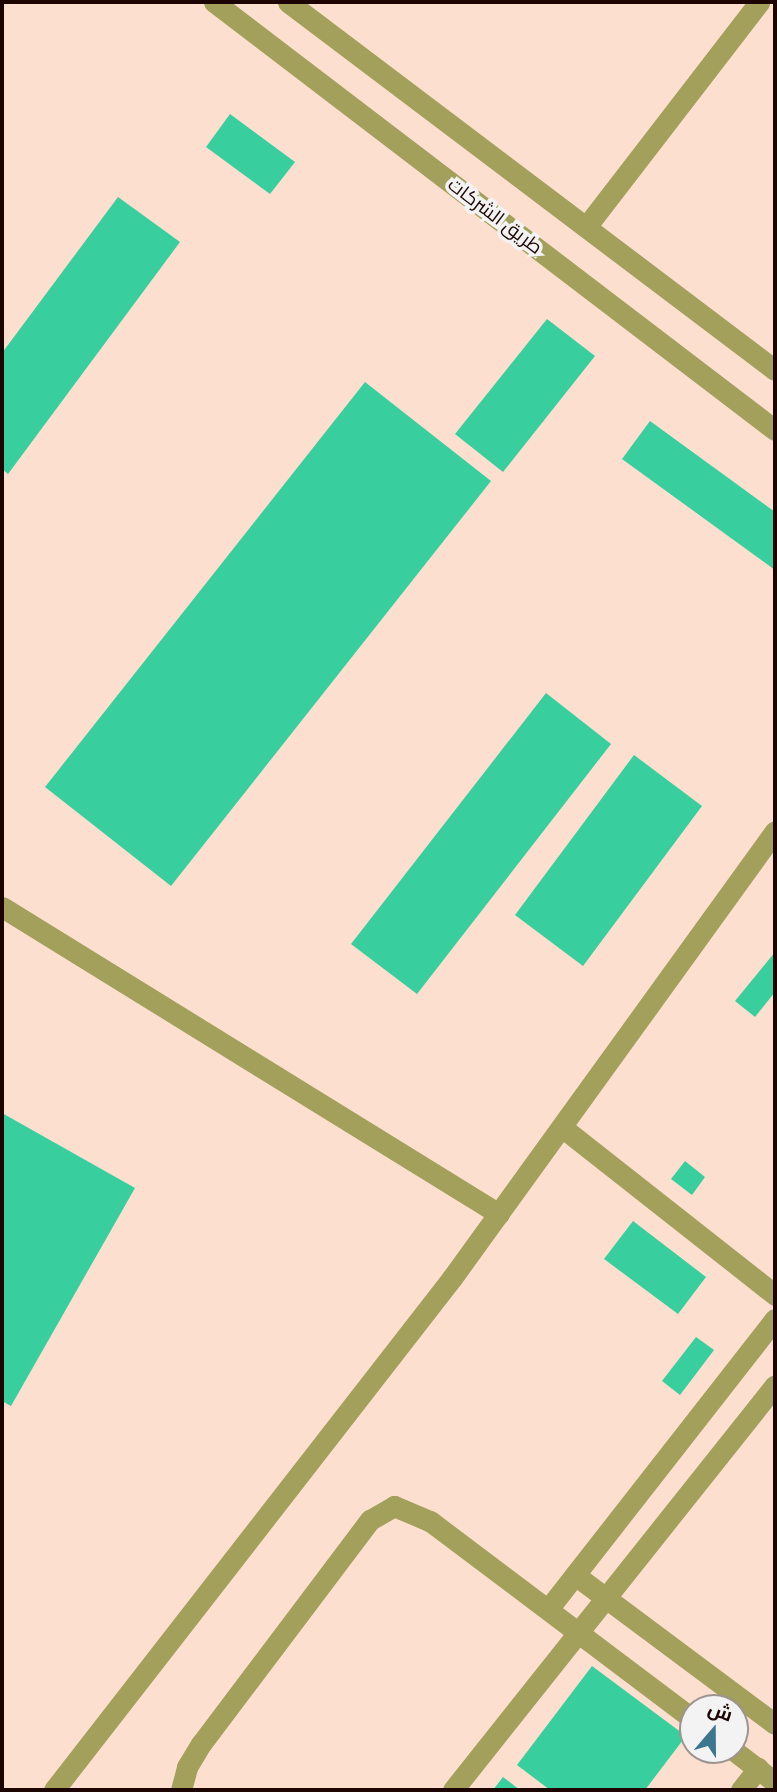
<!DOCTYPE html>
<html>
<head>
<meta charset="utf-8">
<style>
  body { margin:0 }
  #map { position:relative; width:777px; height:1792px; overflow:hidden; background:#fddfd0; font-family:"Archivo Narrow",Cairo,sans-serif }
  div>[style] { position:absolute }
  .building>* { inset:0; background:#38ce9e }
  .minor>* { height:21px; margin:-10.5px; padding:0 10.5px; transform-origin:10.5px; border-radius:10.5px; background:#a2a05b }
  span { translate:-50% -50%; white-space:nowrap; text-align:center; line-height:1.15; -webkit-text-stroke:7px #f3f3f3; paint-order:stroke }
  .street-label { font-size:19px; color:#1c0500 }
  .frame { position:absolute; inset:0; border:4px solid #1c0500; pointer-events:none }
  .north { position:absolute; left:679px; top:1694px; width:70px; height:70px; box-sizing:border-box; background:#f3f3f3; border:2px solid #9d9492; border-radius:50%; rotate:20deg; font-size:19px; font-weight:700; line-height:28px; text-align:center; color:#1c0500 }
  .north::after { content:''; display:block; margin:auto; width:24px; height:32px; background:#3c778f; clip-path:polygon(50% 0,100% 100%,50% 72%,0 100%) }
</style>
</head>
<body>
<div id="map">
  <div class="building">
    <i style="clip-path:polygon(230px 114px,295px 162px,270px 194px,206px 147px)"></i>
    <i style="clip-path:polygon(118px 197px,180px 242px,8px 474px,2px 469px,2px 353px)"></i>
    <i style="clip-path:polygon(547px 319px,595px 356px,503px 472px,455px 434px)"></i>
    <i style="clip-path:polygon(365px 382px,491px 481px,171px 886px,45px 787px)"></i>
    <i style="clip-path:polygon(650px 421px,775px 512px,775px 570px,622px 459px)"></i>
    <i style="clip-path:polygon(546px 693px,611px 744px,417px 994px,351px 944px)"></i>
    <i style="clip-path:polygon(634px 755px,702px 806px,583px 966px,515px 915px)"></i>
    <i style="clip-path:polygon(775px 952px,775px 992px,755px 1017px,735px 1001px)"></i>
    <i style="clip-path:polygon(2px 1113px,135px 1188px,11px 1406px,2px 1401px)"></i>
    <i style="clip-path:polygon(685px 1161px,705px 1177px,692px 1195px,671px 1179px)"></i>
    <i style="clip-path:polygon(633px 1221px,706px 1277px,678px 1314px,604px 1259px)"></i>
    <i style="clip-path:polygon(696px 1337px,714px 1350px,680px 1395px,662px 1381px)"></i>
    <i style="clip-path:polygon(592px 1666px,686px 1736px,645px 1790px,550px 1790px,517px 1765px)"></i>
    <i style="clip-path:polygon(503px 1777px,520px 1790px,493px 1790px)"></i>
  </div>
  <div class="minor">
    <i style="left:214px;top:2px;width:706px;rotate:37.34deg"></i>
    <i style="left:288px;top:2px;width:610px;rotate:37.08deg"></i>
    <i style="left:586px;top:227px;width:284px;rotate:-52.4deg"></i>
    <i style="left:2px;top:907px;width:584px;rotate:31.7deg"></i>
    <i style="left:563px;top:1128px;width:270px;rotate:38.2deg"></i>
    <i style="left:575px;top:1575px;width:249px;rotate:36.7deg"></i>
    <i style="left:549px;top:1608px;width:367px;rotate:-52deg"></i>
    <i style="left:733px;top:1750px;width:53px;rotate:37.3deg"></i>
    <i style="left:54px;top:1790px;width:648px;rotate:-52.14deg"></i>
    <i style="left:452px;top:1278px;width:551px;rotate:-54.15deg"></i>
    <i style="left:181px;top:1790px;width:24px;rotate:-75deg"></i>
    <i style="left:187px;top:1767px;width:27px;rotate:-59deg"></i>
    <i style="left:201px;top:1744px;width:281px;rotate:-53deg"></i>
    <i style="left:370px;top:1520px;width:28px;rotate:-30deg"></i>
    <i style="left:394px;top:1506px;width:39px;rotate:23deg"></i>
    <i style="left:430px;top:1521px;width:329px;rotate:37deg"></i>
    <i style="left:453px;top:1790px;width:517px;rotate:-51.51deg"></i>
    <i style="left:741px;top:1790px;width:28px;rotate:-52deg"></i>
  </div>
  <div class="street-label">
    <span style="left:495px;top:216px;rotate:37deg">طريق الشركات</span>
  </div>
  <div class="frame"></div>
  <div class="north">ش</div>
</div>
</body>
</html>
